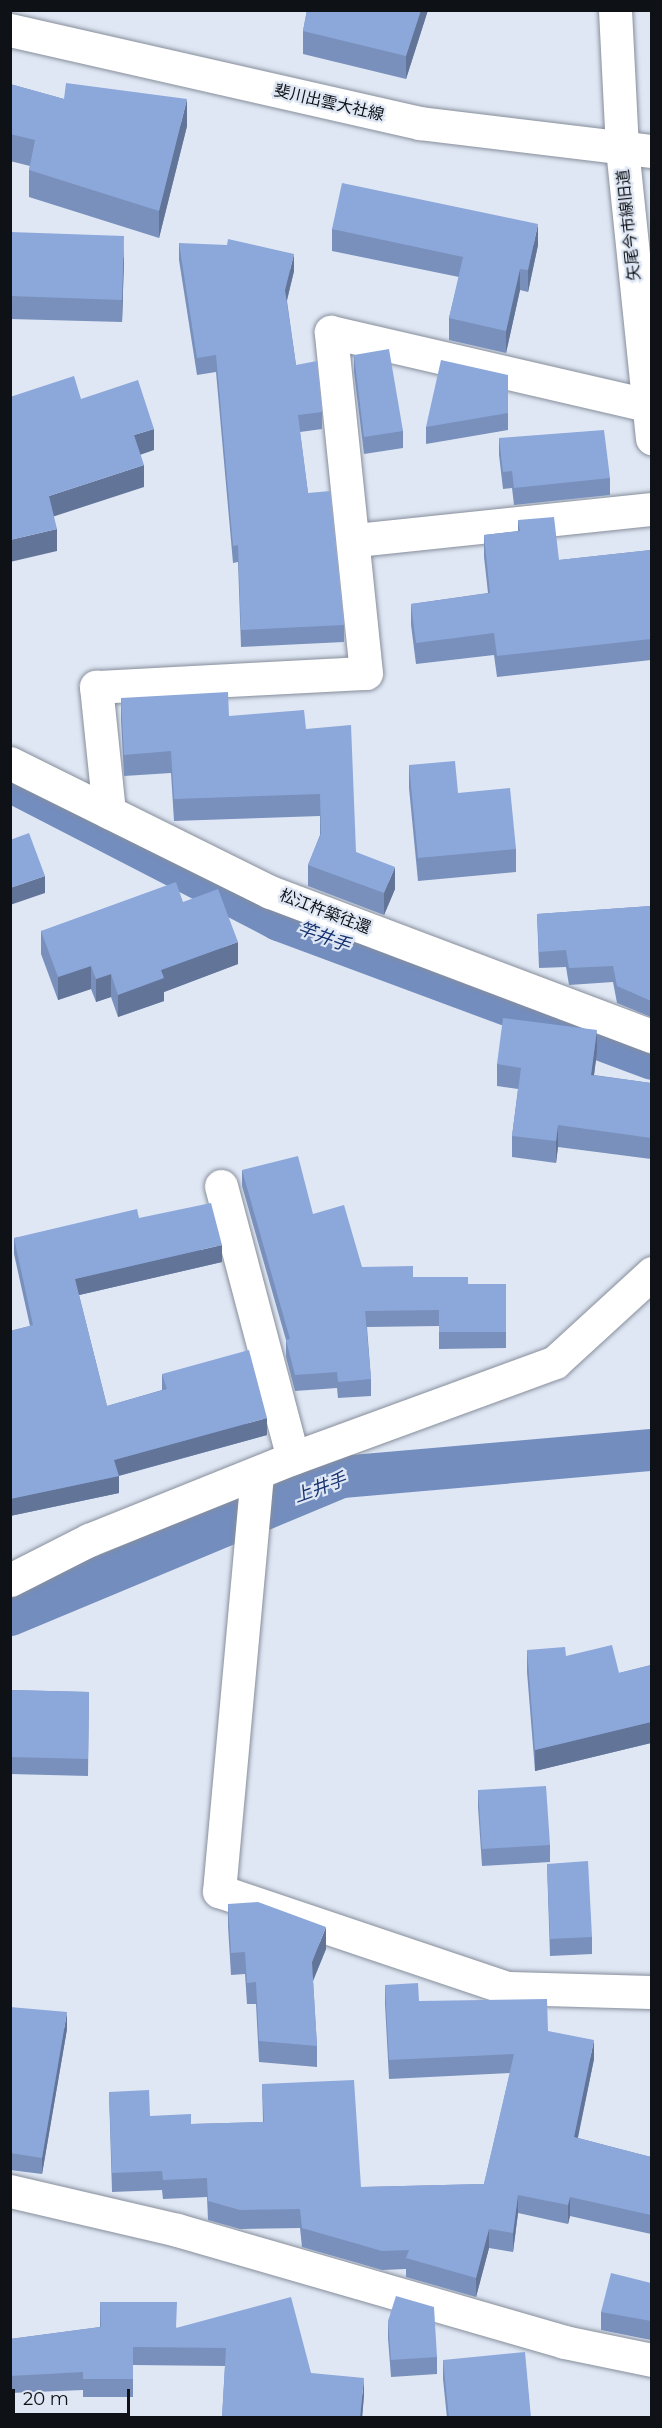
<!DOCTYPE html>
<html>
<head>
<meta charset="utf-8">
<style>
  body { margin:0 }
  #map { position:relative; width:662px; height:2428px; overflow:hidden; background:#dfe7f4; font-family:Montserrat,"Noto Sans JP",sans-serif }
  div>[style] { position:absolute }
  .canal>* { height:42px; margin:-21px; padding:0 21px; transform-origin:21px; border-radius:21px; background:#738dbe }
  .roads { filter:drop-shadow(0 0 2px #878e9b) drop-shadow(0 0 2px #878e9b) }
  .minor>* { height:33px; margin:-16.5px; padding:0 16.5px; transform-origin:16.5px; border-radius:16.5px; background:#fff }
  .major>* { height:33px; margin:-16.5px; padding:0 16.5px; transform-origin:16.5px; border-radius:16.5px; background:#fff }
  .wall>* { inset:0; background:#7890bb }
  .shaded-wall>* { inset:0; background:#627599 }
  .building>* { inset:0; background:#8ca7da }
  span { translate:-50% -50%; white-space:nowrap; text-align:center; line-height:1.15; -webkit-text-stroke:4.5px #dfe7f4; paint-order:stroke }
  .street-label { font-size:16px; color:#0e1115 }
  .water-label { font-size:18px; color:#16326f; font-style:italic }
  .frame { position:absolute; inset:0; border:12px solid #0e1115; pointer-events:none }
  .scale { position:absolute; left:12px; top:2389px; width:118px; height:27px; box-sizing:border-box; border:3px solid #0e1115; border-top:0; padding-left:8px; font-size:18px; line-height:21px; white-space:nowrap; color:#0e1115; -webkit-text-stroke:4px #dfe7f4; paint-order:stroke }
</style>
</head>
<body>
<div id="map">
  <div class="canal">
    <i style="left:10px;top:781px;width:303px;rotate:27.3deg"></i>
    <i style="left:279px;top:920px;width:398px;rotate:20.4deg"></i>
    <i style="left:10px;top:1615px;width:360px;rotate:-22.6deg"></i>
    <i style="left:342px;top:1477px;width:311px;rotate:-5deg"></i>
  </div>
  <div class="roads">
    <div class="minor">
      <i style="left:615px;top:10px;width:138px;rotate:87.1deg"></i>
      <i style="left:622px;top:148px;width:292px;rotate:84.1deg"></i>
      <i style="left:356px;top:540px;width:298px;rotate:-6deg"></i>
      <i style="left:10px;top:763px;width:290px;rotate:26.4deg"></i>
      <i style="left:270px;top:892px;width:408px;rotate:20.7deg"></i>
      <i style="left:109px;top:812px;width:126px;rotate:-95.9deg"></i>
      <i style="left:96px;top:687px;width:270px;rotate:-3deg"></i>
      <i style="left:366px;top:673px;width:343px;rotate:-95.9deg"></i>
      <i style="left:331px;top:332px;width:325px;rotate:13deg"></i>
      <i style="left:221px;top:1186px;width:281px;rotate:75.2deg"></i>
      <i style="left:257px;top:1474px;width:419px;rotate:95.2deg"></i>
      <i style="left:219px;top:1891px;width:305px;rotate:18.6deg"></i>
      <i style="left:508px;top:1988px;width:144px;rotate:1.6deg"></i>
      <i style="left:10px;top:1580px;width:89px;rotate:-26.9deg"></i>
      <i style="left:89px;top:1540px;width:220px;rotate:-21.9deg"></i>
      <i style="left:293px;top:1458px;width:279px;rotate:-20.1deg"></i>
      <i style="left:555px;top:1362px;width:132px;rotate:-42.5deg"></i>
      <i style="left:10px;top:2191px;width:171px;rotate:13.1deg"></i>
      <i style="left:177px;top:2230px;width:403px;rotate:16.1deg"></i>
      <i style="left:564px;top:2342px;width:90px;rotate:11.6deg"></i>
    </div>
    <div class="major">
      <i style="left:10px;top:30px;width:420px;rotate:12.8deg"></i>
      <i style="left:420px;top:123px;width:234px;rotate:6.9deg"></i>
    </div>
  </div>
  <div class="wall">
    <i style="clip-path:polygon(307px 10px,428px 10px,406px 79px,303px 54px,303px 31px)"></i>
    <i style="clip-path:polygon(10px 84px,64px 99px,187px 126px,159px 238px,29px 197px,29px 170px,30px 166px,10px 161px)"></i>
    <i style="clip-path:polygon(332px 229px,538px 245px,528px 292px,520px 290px,506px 353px,449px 340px,449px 318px,459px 277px,332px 251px)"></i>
    <i style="clip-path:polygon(10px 232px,124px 258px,122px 322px,10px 319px)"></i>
    <i style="clip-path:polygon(179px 243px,294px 271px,287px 301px,296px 365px,322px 412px,322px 429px,300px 432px,308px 493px,344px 625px,344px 642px,241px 647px,238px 562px,233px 563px,216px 372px,197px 375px,179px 260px)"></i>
    <i style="clip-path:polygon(354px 355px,403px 431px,403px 448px,364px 454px,354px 372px)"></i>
    <i style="clip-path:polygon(508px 375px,508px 430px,426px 444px,426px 427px)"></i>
    <i style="clip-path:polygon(499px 438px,610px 478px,610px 495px,514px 505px,512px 488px,503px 489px,499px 455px)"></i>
    <i style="clip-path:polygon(518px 520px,559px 560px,651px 550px,651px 660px,497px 677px,494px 655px,416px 664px,411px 625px,411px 604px,488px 593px,484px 557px,484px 535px,518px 531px)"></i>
    <i style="clip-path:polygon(121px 698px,306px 729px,356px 852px,395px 889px,384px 915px,308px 886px,308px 865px,320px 835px,320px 816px,174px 821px,171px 773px,124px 776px,121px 720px)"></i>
    <i style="clip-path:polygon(409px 765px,458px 793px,516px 849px,516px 872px,418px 881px,409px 788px)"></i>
    <i style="clip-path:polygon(183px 902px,238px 964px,164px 992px,164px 1001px,118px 1017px,111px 997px,96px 1002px,91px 989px,58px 1000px,41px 954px,41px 931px)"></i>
    <i style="clip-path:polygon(651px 906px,651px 1017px,617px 1003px,613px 982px,569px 985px,566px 967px,539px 968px,537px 914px)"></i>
    <i style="clip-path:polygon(597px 1052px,594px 1075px,651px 1083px,651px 1159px,558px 1147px,556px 1163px,512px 1157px,512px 1136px,518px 1089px,497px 1086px,497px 1064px)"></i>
    <i style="clip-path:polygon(242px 1170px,313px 1214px,362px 1267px,413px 1277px,468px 1284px,506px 1284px,506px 1348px,439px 1349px,439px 1326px,367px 1327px,371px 1379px,371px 1396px,338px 1398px,337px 1388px,295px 1391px,286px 1357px,286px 1340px,242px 1186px)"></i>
    <i style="clip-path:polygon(139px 1218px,222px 1262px,79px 1295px,107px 1406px,162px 1390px,162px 1374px,267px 1435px,119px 1476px,119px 1493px,10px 1516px,10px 1331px,30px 1326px,14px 1254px,14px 1238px)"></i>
    <i style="clip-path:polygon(527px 1650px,566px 1656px,619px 1673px,651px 1665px,651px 1743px,535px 1771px,527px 1672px)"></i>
    <i style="clip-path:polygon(10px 1690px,89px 1692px,88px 1776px,10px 1774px)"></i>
    <i style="clip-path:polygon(478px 1790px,550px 1845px,550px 1862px,482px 1866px,478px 1807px)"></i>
    <i style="clip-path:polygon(547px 1864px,592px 1937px,592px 1954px,550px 1956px)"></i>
    <i style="clip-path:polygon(228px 1904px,326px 1949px,313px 1981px,317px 2046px,317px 2067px,259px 2062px,256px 2004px,247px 2004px,245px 1974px,231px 1975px,228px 1926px)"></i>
    <i style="clip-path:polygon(385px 1985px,419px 2001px,548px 2031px,594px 2059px,578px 2138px,651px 2157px,651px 2234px,570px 2216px,568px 2224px,518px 2213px,513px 2252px,489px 2248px,476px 2297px,406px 2277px,406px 2269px,382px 2270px,302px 2247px,300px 2228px,240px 2229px,208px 2220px,207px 2197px,163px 2199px,162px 2190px,112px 2192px,109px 2092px,150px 2116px,191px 2124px,263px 2122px,262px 2084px,361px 2187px,484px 2184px,510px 2073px,389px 2079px,385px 2004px)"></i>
    <i style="clip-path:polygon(10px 2007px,67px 2029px,42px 2174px,10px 2170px)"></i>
    <i style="clip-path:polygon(651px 2283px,651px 2340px,601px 2330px,601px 2312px)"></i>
    <i style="clip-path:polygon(100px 2302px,311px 2373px,364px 2395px,362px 2418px,222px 2418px,225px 2366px,133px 2365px,133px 2397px,83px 2397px,83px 2390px,10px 2393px,10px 2339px,100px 2327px)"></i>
    <i style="clip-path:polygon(388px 2321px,437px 2357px,437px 2374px,391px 2377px,388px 2338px)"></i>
    <i style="clip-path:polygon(443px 2360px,531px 2418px,447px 2418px,443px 2379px)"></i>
  </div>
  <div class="shaded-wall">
    <i style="clip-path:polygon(421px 10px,428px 10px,406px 79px,406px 56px)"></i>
    <i style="clip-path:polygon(187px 99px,187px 126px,159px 238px,159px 211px)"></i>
    <i style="clip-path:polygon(538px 224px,538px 245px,528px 292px,528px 270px)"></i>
    <i style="clip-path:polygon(124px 236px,124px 258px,122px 322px,122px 300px)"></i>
    <i style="clip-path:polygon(294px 254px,294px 271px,285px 307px,285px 290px)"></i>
    <i style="clip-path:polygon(520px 269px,520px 290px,506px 353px,506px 331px)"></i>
    <i style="clip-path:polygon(154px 429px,154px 450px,134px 457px,134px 435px)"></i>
    <i style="clip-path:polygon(144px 465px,144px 487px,49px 518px,49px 496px)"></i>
    <i style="clip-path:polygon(57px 529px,57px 551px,10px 562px,10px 540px)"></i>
    <i style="clip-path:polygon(395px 867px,395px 889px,384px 915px,384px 893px)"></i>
    <i style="clip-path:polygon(45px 876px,45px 893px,10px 905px,10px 888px)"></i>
    <i style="clip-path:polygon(238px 942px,238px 964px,164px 992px,164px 1001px,118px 1017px,118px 995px,161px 970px)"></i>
    <i style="clip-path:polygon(91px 966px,91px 989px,58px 1000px,58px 977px)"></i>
    <i style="clip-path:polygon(111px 974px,111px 997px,96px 1002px,96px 979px)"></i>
    <i style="clip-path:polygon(597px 1030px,597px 1052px,591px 1097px,591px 1075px)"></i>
    <i style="clip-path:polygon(558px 1125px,558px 1147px,556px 1163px,556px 1141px)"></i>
    <i style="clip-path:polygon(222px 1245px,222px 1262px,75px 1296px,75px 1279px)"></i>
    <i style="clip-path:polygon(267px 1418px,267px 1435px,114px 1477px,114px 1460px)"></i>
    <i style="clip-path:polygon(119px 1476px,119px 1493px,10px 1516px,10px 1499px)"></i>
    <i style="clip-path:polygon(651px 1722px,651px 1743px,535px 1771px,535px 1750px)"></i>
    <i style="clip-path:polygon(326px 1927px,326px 1949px,312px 1983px,312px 1962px)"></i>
    <i style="clip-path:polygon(67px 2012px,67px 2029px,42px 2174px,42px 2158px)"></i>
    <i style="clip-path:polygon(594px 2040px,594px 2059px,574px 2155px,574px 2137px)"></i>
    <i style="clip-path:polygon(518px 2195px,518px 2213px,513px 2252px,513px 2233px)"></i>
    <i style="clip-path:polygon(570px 2197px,570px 2216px,568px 2224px,568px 2205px)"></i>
    <i style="clip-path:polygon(489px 2229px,489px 2248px,476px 2297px,476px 2278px)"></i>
    <i style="clip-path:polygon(364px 2378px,364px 2395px,362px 2418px,360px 2418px)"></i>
  </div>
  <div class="building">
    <i style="clip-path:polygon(307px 10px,421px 10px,406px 56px,303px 31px)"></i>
    <i style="clip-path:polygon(66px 83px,187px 99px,159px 211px,29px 170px,35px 140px,10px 134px,10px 84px,64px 99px)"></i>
    <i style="clip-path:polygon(342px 183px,538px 224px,528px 270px,520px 269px,506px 331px,449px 318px,463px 257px,332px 229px)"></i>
    <i style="clip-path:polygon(10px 232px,124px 236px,122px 300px,10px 296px)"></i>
    <i style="clip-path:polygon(228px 239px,294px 254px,285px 290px,296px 365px,317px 361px,322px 412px,298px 415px,308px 493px,330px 491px,344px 625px,241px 630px,238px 545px,233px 546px,216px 355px,197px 358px,179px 243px,227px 245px)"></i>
    <i style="clip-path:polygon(389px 349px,403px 431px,364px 437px,354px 355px)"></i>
    <i style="clip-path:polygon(441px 360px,508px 375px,508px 413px,426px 427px)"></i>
    <i style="clip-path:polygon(74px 376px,81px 399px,138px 380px,154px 429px,134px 435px,144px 465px,49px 496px,57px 529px,10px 540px,10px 397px)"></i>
    <i style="clip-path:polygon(604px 430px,610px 478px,514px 488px,512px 471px,503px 472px,499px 438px)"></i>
    <i style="clip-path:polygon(554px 517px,559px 560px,651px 550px,651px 639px,497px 656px,494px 633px,416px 643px,411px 604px,490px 593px,484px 535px,520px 531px,518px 520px)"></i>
    <i style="clip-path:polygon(228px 692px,229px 716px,304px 710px,306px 729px,351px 725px,356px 852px,395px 867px,384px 893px,308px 865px,321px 834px,320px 794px,174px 799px,171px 751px,124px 755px,121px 698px)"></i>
    <i style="clip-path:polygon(455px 761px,458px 793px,510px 788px,516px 849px,418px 858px,409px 765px)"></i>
    <i style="clip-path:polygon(29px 833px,45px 876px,10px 888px,10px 840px)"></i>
    <i style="clip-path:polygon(176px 882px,183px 902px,218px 889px,238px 942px,161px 970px,164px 978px,118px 995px,111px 974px,96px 979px,91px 966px,58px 977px,41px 931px)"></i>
    <i style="clip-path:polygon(651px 906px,651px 1001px,617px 986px,613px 966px,569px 968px,566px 950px,539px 952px,537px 914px)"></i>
    <i style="clip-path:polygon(503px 1018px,597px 1030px,591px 1075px,651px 1083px,651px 1138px,558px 1125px,556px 1141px,512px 1136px,521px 1068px,497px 1064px)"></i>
    <i style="clip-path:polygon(298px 1156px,313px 1214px,344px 1205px,362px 1267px,413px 1266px,413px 1277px,468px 1277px,468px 1284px,506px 1284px,506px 1332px,439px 1332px,439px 1310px,365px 1311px,371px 1379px,338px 1382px,337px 1372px,295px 1375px,286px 1340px,290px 1339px,242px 1170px)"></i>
    <i style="clip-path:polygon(211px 1203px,222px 1245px,75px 1279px,107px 1406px,167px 1389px,162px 1374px,249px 1350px,267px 1418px,114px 1460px,119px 1476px,10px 1499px,10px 1331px,33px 1325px,14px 1238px,137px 1209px,139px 1218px)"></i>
    <i style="clip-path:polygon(612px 1645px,619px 1673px,651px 1665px,651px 1722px,535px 1750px,527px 1650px,565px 1647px,566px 1656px)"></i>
    <i style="clip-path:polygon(10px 1690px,89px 1692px,88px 1759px,10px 1757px)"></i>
    <i style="clip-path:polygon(546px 1786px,550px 1845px,482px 1849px,478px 1790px)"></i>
    <i style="clip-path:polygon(588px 1861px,592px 1937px,550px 1939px,547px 1864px)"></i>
    <i style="clip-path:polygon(258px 1902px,326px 1927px,312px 1962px,317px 2046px,259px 2041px,256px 1982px,247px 1983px,245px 1952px,231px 1953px,228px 1904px)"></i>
    <i style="clip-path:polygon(418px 1983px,419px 2001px,547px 1999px,548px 2031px,594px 2040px,574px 2137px,651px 2157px,651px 2215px,570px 2197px,568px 2205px,518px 2195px,513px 2233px,489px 2229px,476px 2278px,406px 2258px,409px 2250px,382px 2251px,302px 2228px,300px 2209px,240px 2210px,208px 2201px,207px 2178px,163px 2180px,162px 2171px,112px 2173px,109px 2092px,149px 2090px,150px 2116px,191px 2114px,191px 2124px,264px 2122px,262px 2084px,354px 2080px,361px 2187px,484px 2184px,514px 2054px,389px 2060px,385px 1985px)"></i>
    <i style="clip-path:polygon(10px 2007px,67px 2012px,42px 2158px,10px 2153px)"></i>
    <i style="clip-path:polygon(611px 2273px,651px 2283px,651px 2321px,601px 2312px)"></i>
    <i style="clip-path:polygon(396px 2296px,434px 2307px,437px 2357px,391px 2360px,388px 2321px)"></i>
    <i style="clip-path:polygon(291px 2297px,311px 2373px,364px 2378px,360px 2418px,222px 2418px,226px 2348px,133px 2347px,133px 2379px,83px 2379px,83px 2372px,10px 2376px,10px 2339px,101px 2327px,100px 2302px,177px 2302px,176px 2328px)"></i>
    <i style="clip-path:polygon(525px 2352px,531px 2418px,449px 2418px,443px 2360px)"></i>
  </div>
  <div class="street-label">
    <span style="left:329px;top:103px;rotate:13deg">斐川出雲大社線</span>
    <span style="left:629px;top:225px;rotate:-96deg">矢尾今市線旧道</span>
    <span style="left:325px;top:912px;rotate:21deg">松江杵築往還</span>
  </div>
  <div class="water-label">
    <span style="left:324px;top:937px;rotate:20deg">竿井手</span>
    <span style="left:320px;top:1488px;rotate:-20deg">上井手</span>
  </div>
  <div class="frame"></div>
  <div class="scale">20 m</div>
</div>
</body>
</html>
